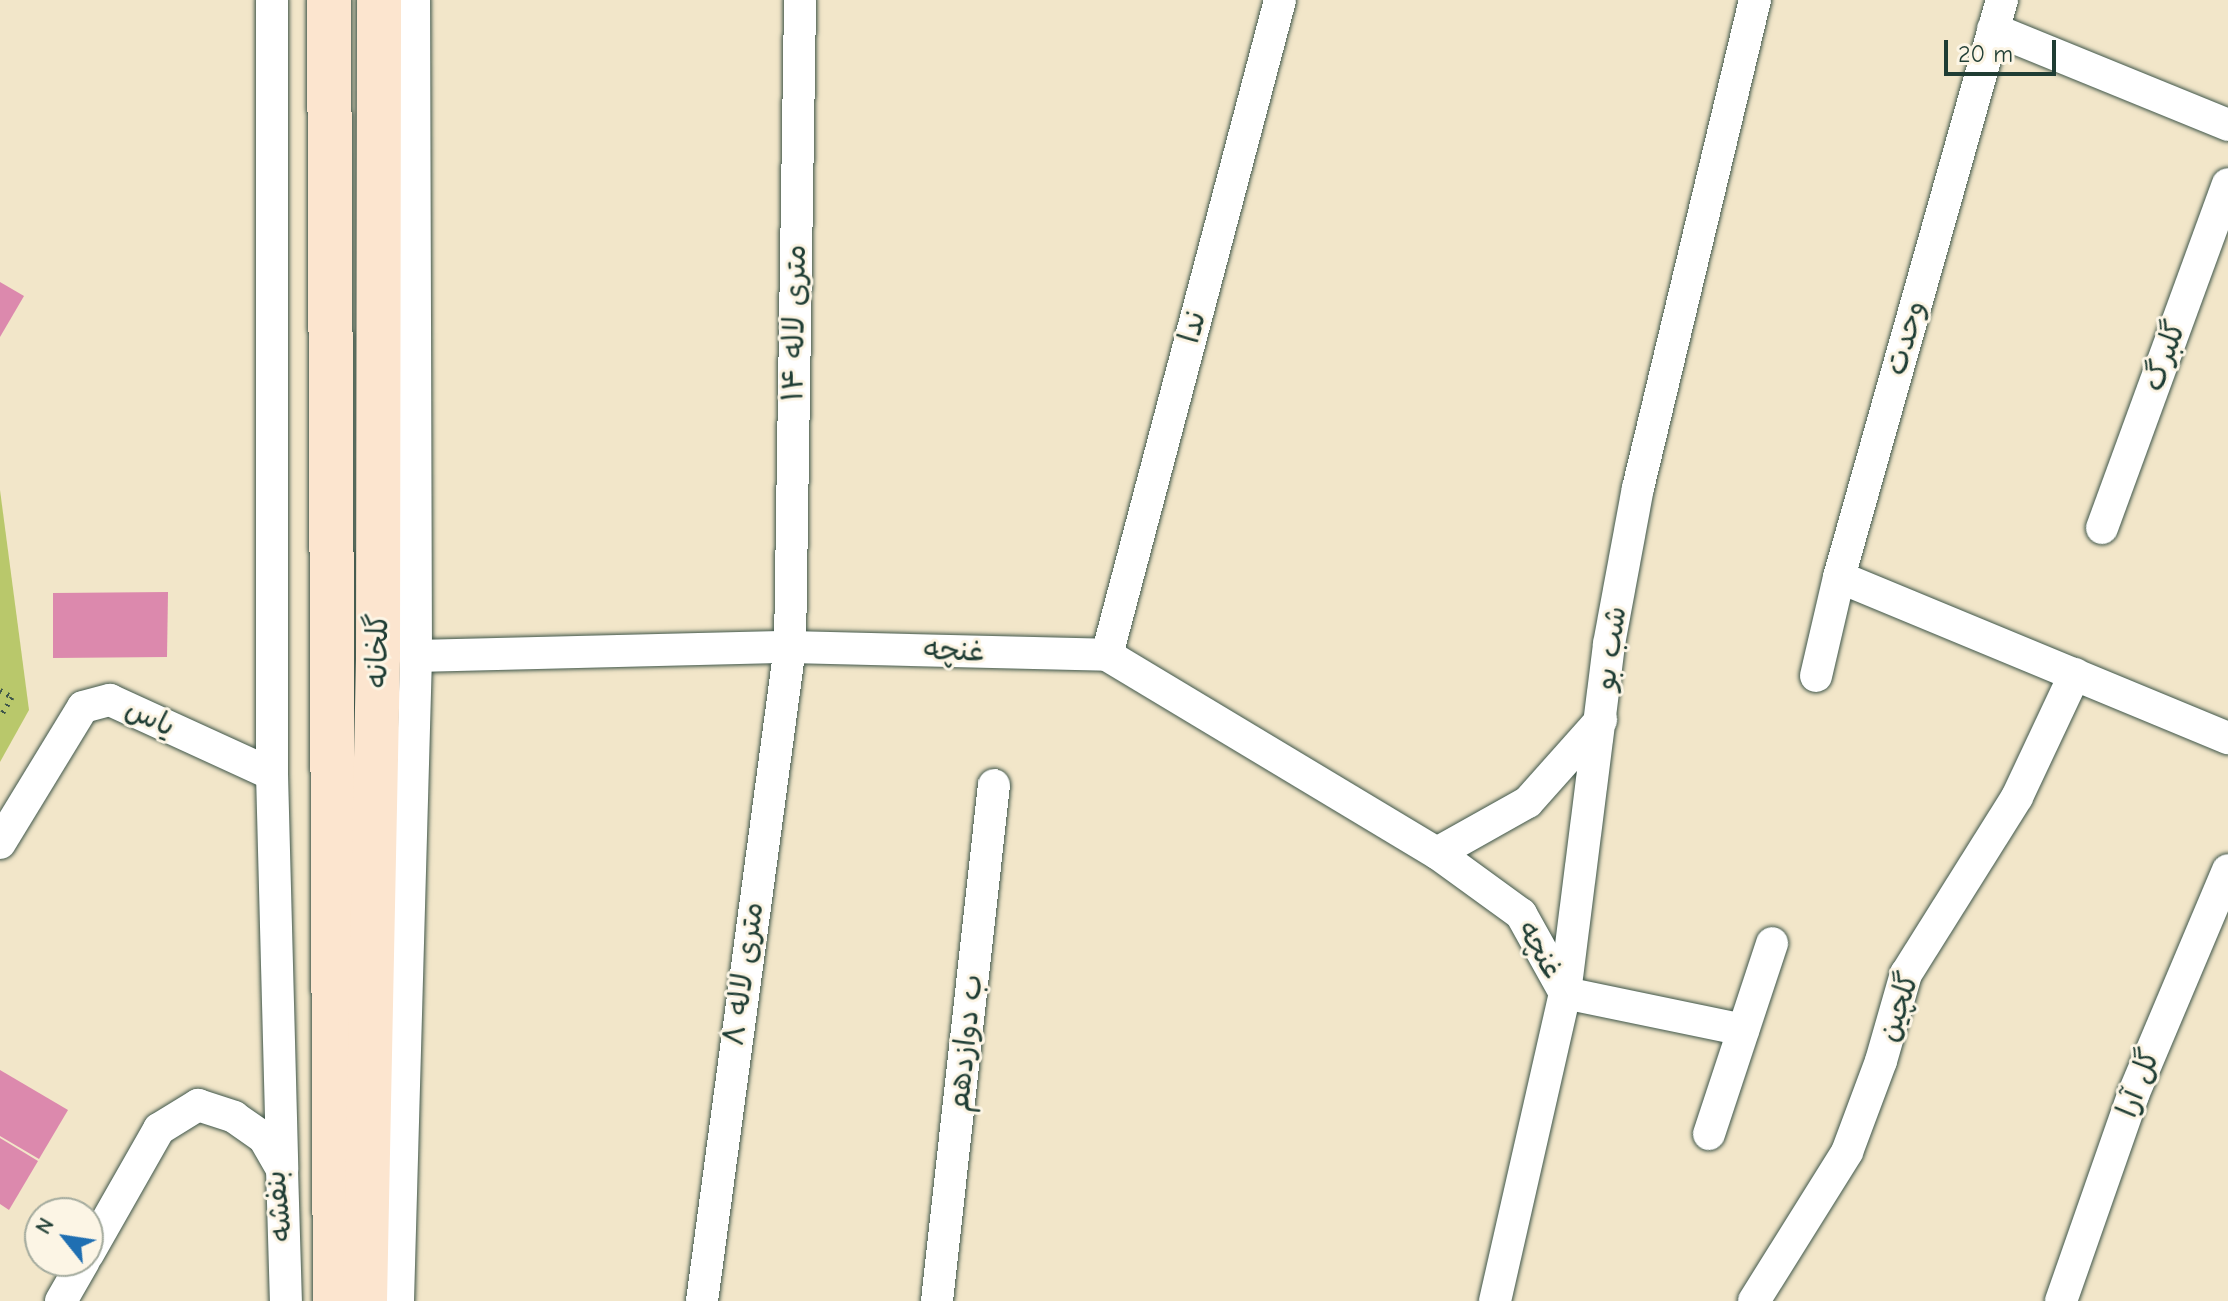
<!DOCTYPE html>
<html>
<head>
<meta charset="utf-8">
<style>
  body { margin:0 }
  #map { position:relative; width:2228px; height:1301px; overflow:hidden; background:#f2e6c9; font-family:"Comic Neue","Playpen Sans Arabic",sans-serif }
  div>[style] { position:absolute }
  .green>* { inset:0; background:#b9c86b }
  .building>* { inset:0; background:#dc89ad }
  .path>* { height:5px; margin-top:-2.5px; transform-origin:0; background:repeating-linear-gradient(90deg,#3f564a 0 2px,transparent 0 8px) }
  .roads { filter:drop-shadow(0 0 2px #3f564a) drop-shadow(0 0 2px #3f564a) }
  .street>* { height:32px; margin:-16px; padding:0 16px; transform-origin:16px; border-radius:16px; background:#fff }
  .secondary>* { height:44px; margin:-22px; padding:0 22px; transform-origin:22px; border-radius:22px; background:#fce5cf }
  span { translate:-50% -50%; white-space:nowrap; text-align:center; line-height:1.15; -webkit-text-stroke:6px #fcf5e5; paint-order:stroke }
  .street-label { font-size:30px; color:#1f3d34 }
  .north { position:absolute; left:24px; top:1197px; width:80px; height:80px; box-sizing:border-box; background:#fcf5e5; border:2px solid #a4ab9e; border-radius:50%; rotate:300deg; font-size:22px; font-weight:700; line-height:32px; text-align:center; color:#1f3d34 }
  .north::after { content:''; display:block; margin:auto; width:28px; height:36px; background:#1f6fb2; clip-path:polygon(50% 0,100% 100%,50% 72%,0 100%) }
  .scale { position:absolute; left:1944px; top:40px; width:112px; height:36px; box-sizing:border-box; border:4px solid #1f3d34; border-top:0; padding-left:10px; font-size:24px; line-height:28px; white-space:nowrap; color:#1f3d34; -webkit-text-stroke:6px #fcf5e5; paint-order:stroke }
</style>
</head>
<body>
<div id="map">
  <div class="green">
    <i style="clip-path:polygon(0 490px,29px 710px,0 762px)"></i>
  </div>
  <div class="building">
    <i style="clip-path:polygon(0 282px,24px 296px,0 337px)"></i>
    <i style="clip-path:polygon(168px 592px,167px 657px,53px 658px,53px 593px)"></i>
    <i style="clip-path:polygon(0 1070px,68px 1110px,39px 1159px,0 1136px)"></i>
    <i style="clip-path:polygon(0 1138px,38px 1161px,9px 1210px,0 1204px)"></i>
  </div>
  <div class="path">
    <i style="left:0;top:690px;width:14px;rotate:30deg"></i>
    <i style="left:12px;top:697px;width:23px;rotate:121deg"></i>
  </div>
  <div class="roads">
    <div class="street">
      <i style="left:272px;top:0;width:774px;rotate:90deg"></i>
      <i style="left:272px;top:774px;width:395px;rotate:88.5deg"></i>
      <i style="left:1993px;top:29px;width:254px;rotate:22.2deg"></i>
      <i style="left:2102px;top:528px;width:366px;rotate:-69.9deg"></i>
      <i style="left:1839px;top:577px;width:421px;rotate:22.5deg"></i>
      <i style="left:1107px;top:655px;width:677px;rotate:-75.2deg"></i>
      <i style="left:416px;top:656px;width:374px;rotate:-1.4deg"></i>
      <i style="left:790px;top:647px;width:317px;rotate:1.4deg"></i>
      <i style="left:1107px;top:655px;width:385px;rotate:31deg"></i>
      <i style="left:1437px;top:853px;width:104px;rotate:36deg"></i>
      <i style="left:1521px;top:914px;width:90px;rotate:60.9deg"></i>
      <i style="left:1565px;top:993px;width:182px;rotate:11.7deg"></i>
      <i style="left:1816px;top:676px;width:102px;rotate:-76.9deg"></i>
      <i style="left:1839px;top:577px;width:600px;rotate:-74.23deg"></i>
      <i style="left:0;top:843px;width:159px;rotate:-58.6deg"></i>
      <i style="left:83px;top:707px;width:28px;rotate:-15deg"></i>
      <i style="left:110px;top:700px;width:178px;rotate:24.6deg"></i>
      <i style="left:1437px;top:853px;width:104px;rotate:-29.3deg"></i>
      <i style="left:1528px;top:802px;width:110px;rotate:-48.3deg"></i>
      <i style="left:1709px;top:1134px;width:201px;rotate:-71.7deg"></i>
      <i style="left:88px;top:1254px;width:144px;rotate:-60.4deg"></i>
      <i style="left:159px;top:1129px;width:46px;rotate:-31.6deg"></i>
      <i style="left:198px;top:1105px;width:38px;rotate:18deg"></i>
      <i style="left:234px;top:1117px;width:37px;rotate:35deg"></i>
      <i style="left:264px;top:1138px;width:36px;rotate:60deg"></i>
      <i style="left:282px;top:1169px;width:132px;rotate:88.3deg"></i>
      <i style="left:61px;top:1301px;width:46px;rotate:-60.1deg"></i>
      <i style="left:398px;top:1301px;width:645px;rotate:-88.4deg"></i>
      <i style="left:416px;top:656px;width:656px;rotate:-90.17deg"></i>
      <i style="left:702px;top:1301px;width:660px;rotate:-82.34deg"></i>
      <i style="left:790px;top:647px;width:647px;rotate:-89.11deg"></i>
      <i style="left:937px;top:1301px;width:519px;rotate:-83.7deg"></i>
      <i style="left:1495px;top:1301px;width:316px;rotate:-77.2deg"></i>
      <i style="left:1565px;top:993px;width:352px;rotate:-82.8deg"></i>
      <i style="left:1609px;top:644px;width:159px;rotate:-79.5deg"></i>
      <i style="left:1638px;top:488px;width:502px;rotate:-76.52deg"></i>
      <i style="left:1754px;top:1301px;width:176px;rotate:-58deg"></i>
      <i style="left:1847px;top:1152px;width:97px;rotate:-69.5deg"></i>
      <i style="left:1881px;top:1061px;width:91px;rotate:-74deg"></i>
      <i style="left:1906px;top:974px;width:209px;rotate:-57.9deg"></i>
      <i style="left:2017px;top:797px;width:136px;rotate:-64.8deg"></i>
      <i style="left:2061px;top:1301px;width:218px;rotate:-70.7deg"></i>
      <i style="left:2133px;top:1095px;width:244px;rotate:-67.1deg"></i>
    </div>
    <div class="secondary">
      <i style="left:329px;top:0;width:1301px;rotate:89.74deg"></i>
      <i style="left:365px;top:1301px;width:644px;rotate:-88.84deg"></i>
      <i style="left:378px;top:657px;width:657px;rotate:-89.91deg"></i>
    </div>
  </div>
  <div class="street-label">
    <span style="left:795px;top:323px;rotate:-89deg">۱۴ متری لاله</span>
    <span style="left:1193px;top:327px;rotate:-75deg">ندا</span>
    <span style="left:1906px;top:338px;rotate:-74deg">وحدت</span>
    <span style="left:2165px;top:356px;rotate:-70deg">گلبرگ</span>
    <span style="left:1611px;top:648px;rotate:-82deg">شب بو</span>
    <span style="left:378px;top:651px;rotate:-89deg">گلخانه</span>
    <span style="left:954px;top:651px;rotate:2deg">غنچه</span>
    <span style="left:150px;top:718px;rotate:25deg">یاس</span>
    <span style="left:1540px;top:950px;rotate:60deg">غنچه</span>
    <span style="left:744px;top:974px;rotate:-82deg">۸ متری لاله</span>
    <span style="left:1899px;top:1007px;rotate:-71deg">گلچین</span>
    <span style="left:966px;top:1043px;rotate:-84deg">ب دوازدهم</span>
    <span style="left:2139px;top:1083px;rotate:-69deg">گل آرا</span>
    <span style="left:279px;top:1206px;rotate:-96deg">بنفشه</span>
  </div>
  <div class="north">N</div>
  <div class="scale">20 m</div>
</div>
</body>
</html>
